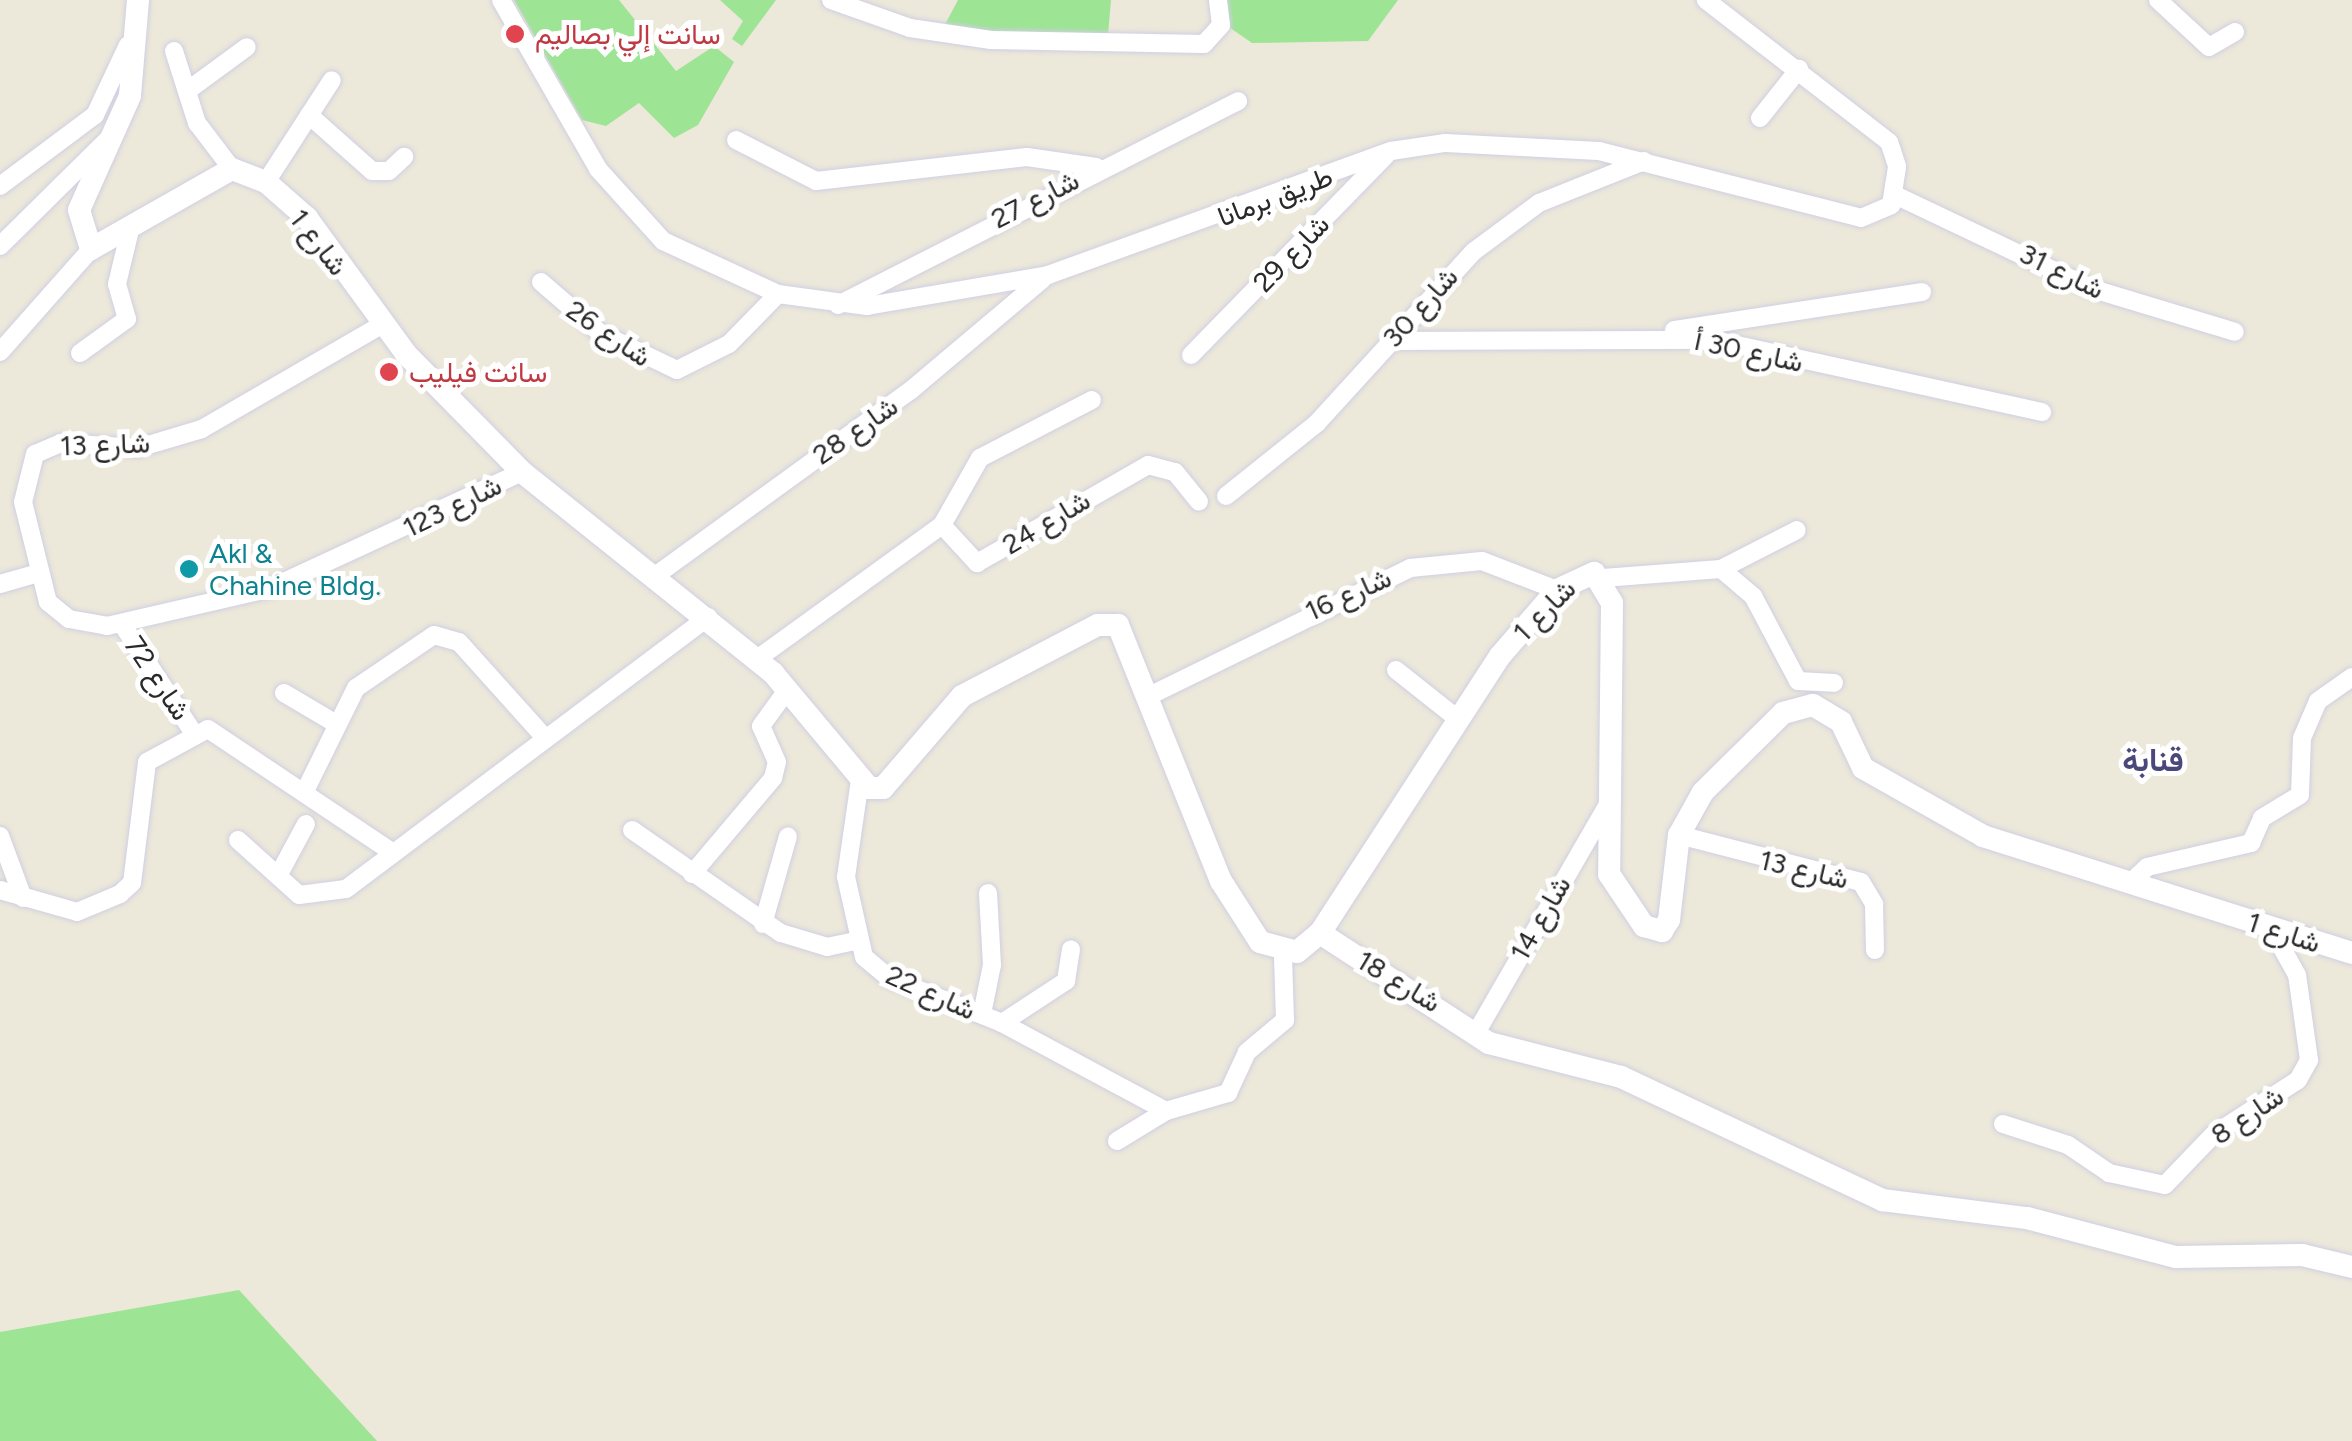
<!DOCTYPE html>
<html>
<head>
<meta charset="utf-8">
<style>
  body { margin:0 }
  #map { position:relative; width:2352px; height:1441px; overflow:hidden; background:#ece8da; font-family:Figtree,Vazirmatn,sans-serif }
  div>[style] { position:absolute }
  .green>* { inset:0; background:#9ee495 }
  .roads { filter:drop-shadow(0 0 2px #d0cfe2) drop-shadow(0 0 2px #d0cfe2) }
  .minor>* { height:18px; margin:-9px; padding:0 9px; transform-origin:9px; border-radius:9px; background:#fff }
  .tertiary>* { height:22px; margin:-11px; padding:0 11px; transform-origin:11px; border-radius:11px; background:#fff }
  .dots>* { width:28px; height:28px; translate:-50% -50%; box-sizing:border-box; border:5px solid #fff; border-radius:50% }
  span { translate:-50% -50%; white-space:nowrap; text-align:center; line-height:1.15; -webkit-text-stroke:10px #fff; paint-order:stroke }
  .health-label { font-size:28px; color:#be3a42 }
  .left { translate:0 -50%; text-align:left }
  .street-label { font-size:28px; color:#292929 }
  .culture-label { font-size:28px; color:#0d838f }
  .quarter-label { font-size:32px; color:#4a487a; font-weight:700 }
</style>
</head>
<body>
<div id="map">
  <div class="green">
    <i style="clip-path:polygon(514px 0,619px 0,676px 71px,714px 46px,734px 62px,698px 125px,674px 138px,639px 103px,606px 126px,582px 120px)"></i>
    <i style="clip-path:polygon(720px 0,776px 0,742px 46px,732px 39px,743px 21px)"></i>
    <i style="clip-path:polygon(958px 0,1111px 0,1108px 35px,941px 32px)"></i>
    <i style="clip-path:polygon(1219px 0,1398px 0,1368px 41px,1252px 43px,1213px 16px)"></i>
    <i style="clip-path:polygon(239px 1290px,377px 1441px,0 1441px,0 1332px)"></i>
  </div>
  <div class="roads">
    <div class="minor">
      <i style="left:501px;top:0;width:195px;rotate:60.1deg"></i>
      <i style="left:598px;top:169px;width:97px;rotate:47.9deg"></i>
      <i style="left:663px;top:241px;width:127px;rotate:24.7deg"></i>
      <i style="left:778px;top:294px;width:90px;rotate:7.7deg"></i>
      <i style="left:867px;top:306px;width:184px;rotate:-9.7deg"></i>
      <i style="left:1048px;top:275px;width:365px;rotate:-19.9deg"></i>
      <i style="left:1391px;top:151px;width:55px;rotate:-8.4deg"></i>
      <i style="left:1445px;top:143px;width:154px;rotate:3deg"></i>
      <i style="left:1599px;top:151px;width:270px;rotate:14.3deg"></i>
      <i style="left:1861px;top:218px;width:33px;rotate:-23deg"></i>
      <i style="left:1891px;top:205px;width:39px;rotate:-81deg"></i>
      <i style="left:1897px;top:166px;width:25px;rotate:-108deg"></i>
      <i style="left:1889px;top:142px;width:232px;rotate:-142.2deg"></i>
      <i style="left:831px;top:0;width:84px;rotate:19.5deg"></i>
      <i style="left:910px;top:28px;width:82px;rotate:8.4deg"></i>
      <i style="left:991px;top:40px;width:213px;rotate:1.1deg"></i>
      <i style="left:1204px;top:44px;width:25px;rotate:-48deg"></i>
      <i style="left:1221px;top:25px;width:25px;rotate:-97deg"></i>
      <i style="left:2158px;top:0;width:69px;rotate:42.7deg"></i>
      <i style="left:2209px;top:47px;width:30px;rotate:-30deg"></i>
      <i style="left:174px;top:51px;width:76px;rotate:72.3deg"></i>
      <i style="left:197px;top:123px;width:58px;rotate:52.7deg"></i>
      <i style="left:187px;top:91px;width:74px;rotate:-36.3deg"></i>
      <i style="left:309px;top:115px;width:84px;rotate:41.6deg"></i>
      <i style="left:372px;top:171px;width:17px"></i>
      <i style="left:389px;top:171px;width:21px;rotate:-43deg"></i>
      <i style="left:1760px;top:118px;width:63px;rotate:-51.5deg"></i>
      <i style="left:736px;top:140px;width:90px;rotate:27.1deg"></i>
      <i style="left:816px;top:181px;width:212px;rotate:-6.5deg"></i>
      <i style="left:1027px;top:157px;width:70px;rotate:8.2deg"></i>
      <i style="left:266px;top:182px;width:121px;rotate:-57.1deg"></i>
      <i style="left:0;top:186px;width:119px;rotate:-36.8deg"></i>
      <i style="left:95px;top:115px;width:77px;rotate:-64.8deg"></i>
      <i style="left:1895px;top:195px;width:219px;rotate:25.4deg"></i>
      <i style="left:2093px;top:289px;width:148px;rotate:16.8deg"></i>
      <i style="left:0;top:246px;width:152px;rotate:-44.7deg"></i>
      <i style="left:541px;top:282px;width:78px;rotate:40.8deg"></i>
      <i style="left:600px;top:333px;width:85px;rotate:25.7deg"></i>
      <i style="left:677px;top:370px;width:58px;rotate:-26.6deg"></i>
      <i style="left:729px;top:344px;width:70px;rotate:-45.6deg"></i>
      <i style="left:838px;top:305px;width:449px;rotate:-27deg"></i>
      <i style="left:383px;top:324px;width:209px;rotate:149.9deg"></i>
      <i style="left:202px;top:429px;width:67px;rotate:163.5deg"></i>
      <i style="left:138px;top:448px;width:77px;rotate:-176.3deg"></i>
      <i style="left:61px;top:443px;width:28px;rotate:157deg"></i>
      <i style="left:35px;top:454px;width:49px;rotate:104deg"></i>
      <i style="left:23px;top:502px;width:103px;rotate:76deg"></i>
      <i style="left:48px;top:602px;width:27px;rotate:39deg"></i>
      <i style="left:69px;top:619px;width:39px;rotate:10deg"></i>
      <i style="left:107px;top:626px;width:168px;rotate:-13deg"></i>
      <i style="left:271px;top:588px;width:277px;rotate:-24.8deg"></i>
      <i style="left:1674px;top:330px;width:251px;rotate:-8.7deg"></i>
      <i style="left:1390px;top:341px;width:324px;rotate:-0.2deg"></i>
      <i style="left:1714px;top:340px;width:336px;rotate:12.4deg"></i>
      <i style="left:0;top:352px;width:137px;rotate:-48.5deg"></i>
      <i style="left:80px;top:353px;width:58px;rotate:-35.9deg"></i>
      <i style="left:127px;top:319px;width:36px;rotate:-106deg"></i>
      <i style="left:117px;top:284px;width:56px;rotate:-76.5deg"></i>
      <i style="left:1191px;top:355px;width:279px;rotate:-45.7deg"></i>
      <i style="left:1226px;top:496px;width:117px;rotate:-38.7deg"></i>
      <i style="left:1317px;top:423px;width:231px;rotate:-47.6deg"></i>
      <i style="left:1473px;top:252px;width:82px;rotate:-36.6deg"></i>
      <i style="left:1539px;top:203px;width:113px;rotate:-21.8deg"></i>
      <i style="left:942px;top:525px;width:77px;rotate:-60.4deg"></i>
      <i style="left:980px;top:458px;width:126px;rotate:-27.4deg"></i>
      <i style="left:1721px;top:569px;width:85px;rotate:-27.2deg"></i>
      <i style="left:655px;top:576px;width:316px;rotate:-36deg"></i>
      <i style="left:911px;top:390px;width:172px;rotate:-40.1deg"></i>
      <i style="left:1603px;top:578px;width:118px;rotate:-4.4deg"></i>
      <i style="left:1721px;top:569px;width:42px;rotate:40.2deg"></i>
      <i style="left:1753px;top:596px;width:96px;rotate:62.1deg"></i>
      <i style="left:1798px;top:681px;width:36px;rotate:3deg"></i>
      <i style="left:0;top:584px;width:35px;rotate:-16deg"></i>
      <i style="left:122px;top:624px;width:129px;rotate:56.7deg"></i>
      <i style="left:757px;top:659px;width:228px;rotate:-35.9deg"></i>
      <i style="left:942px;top:525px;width:52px;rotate:47.4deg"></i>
      <i style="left:977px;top:563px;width:197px;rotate:-29.8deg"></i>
      <i style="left:1148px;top:465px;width:28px;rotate:15deg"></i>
      <i style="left:1175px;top:472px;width:38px;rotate:51deg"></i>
      <i style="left:1396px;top:670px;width:74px;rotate:38.4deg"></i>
      <i style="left:284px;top:693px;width:57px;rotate:30.6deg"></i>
      <i style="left:1151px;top:695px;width:288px;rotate:-26.1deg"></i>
      <i style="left:1410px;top:568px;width:72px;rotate:-5.6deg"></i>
      <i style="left:1482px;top:561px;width:80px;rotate:21.1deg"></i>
      <i style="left:860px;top:780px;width:98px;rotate:98.2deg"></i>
      <i style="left:846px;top:877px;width:82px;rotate:77.3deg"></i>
      <i style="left:864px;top:957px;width:33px;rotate:40deg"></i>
      <i style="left:889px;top:978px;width:122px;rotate:21.7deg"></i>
      <i style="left:1002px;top:1023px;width:186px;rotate:28.2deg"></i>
      <i style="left:306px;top:789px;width:113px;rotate:-63.7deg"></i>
      <i style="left:356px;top:688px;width:94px;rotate:-34.2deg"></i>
      <i style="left:434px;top:635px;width:26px;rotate:16deg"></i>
      <i style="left:459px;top:642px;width:130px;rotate:48.1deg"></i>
      <i style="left:632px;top:830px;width:181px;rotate:34.7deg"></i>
      <i style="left:781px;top:933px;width:48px;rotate:16.9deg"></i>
      <i style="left:827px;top:947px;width:30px;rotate:-12deg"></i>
      <i style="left:1679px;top:835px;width:188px;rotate:14.5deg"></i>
      <i style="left:1861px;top:882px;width:26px;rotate:59deg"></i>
      <i style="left:1874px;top:904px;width:46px;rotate:88.8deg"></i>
      <i style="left:0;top:836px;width:66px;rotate:69.6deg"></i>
      <i style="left:238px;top:840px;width:82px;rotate:42deg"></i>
      <i style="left:299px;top:895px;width:47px;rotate:-7.3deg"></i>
      <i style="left:346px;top:889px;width:453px;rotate:-36.9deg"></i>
      <i style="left:692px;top:874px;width:126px;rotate:-49.8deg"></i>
      <i style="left:773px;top:778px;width:16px;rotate:-76deg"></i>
      <i style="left:777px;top:762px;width:39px;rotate:-114deg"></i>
      <i style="left:761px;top:726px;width:46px;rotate:-53.9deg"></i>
      <i style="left:278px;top:876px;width:59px;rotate:-61.7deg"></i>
      <i style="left:2130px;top:883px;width:23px;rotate:-43deg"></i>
      <i style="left:2147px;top:867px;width:107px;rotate:-13deg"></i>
      <i style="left:2251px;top:843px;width:27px;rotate:-66deg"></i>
      <i style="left:2262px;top:818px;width:44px;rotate:-31.2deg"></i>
      <i style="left:2300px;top:795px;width:57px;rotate:-88deg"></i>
      <i style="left:2302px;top:738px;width:40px;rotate:-66.6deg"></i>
      <i style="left:2318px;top:701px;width:42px;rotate:-35.2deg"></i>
      <i style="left:0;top:890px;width:80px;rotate:15.9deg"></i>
      <i style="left:77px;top:912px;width:47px;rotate:-22.7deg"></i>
      <i style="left:120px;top:894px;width:16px;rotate:-43deg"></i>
      <i style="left:132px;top:883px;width:122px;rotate:-82.9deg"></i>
      <i style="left:147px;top:762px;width:69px;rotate:-28.4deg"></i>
      <i style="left:208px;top:729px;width:219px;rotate:33.8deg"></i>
      <i style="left:763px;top:924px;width:91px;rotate:-74.1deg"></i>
      <i style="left:982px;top:1014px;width:50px;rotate:-78.5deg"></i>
      <i style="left:992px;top:965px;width:72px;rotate:-93.2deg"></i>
      <i style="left:1002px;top:1023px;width:77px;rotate:-33.3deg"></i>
      <i style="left:1066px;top:981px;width:32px;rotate:-81deg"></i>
      <i style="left:1476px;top:1033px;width:264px;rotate:-60deg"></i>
      <i style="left:2003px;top:1124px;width:68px;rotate:17.9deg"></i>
      <i style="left:2068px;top:1145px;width:50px;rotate:34.3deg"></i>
      <i style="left:2109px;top:1173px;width:57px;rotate:12.1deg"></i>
      <i style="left:2165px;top:1185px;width:69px;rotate:-46.2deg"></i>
      <i style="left:2213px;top:1135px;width:101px;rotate:-32.9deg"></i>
      <i style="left:2298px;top:1080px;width:23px;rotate:-61deg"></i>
      <i style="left:2309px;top:1060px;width:86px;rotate:-98deg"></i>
      <i style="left:2297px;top:975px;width:54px;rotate:-119deg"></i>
      <i style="left:1117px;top:1141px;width:57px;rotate:-31.5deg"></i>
      <i style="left:1166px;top:1111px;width:65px;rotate:-16.2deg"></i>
      <i style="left:1228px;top:1093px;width:45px;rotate:-65.1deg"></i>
      <i style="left:1247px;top:1052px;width:50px;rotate:-40.1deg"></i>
      <i style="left:1285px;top:1020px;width:65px;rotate:-91.8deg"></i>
    </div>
    <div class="tertiary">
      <i style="left:138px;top:0;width:96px;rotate:94.8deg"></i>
      <i style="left:130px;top:96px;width:125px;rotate:114.1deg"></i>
      <i style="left:79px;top:210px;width:41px;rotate:72.9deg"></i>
      <i style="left:91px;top:249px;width:162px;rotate:-29.6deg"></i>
      <i style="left:232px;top:169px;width:36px;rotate:21deg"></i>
      <i style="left:266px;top:182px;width:55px;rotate:41.3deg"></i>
      <i style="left:307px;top:218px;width:168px;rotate:53.9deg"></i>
      <i style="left:406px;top:354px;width:165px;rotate:45.5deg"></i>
      <i style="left:522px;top:472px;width:322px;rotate:38.7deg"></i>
      <i style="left:773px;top:673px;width:150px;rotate:50.1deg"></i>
      <i style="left:869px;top:788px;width:14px"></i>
      <i style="left:883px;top:788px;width:121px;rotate:-49.3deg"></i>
      <i style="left:962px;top:696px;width:153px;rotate:-27.6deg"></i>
      <i style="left:1098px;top:625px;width:20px"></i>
      <i style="left:1118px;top:625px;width:276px;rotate:68.1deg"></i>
      <i style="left:1221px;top:881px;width:72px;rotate:57.4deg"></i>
      <i style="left:1260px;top:942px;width:38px;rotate:15deg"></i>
      <i style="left:1297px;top:952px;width:30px;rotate:-40deg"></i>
      <i style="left:1320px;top:933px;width:330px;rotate:-57deg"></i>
      <i style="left:1500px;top:656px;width:87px;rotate:-49.2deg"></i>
      <i style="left:1557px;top:590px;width:41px;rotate:-24.7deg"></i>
      <i style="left:1594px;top:573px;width:35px;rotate:59deg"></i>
      <i style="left:1612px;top:603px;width:271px;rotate:90.6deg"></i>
      <i style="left:1609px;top:874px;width:63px;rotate:56.1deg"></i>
      <i style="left:1644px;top:926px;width:19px;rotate:16deg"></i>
      <i style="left:1662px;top:931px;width:13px;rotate:-58deg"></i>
      <i style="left:1669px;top:920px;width:86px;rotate:-83.3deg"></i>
      <i style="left:1679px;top:835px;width:49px;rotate:-60.8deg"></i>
      <i style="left:1703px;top:792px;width:112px;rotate:-44.6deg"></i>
      <i style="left:1783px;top:713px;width:31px;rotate:-15deg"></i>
      <i style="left:1813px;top:705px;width:33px;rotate:31deg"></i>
      <i style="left:1841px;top:722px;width:51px;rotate:64.4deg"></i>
      <i style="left:1863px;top:768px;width:138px;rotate:29.5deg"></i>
      <i style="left:1983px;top:836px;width:387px;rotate:17.6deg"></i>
      <i style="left:1320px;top:933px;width:202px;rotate:33.1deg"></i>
      <i style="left:1489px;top:1043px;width:136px;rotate:14.4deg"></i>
      <i style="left:1621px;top:1077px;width:289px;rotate:25.2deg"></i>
      <i style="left:1882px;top:1200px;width:146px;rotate:7.1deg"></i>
      <i style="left:2027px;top:1218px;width:154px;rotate:14.7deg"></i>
      <i style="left:2176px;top:1257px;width:126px;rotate:-0.9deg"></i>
      <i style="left:2302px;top:1255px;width:51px;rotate:13.5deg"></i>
    </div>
  </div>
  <div class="dots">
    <i style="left:515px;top:34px;background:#e0444e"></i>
    <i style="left:389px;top:372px;background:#e0444e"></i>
    <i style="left:189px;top:569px;background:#0f9aa8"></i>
  </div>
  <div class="health-label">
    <span class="left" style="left:535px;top:34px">سانت إلي بصاليم</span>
    <span class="left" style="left:409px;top:372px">سانت فيليب</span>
  </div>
  <div class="street-label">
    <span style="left:1275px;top:196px;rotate:-21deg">طريق برمانا</span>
    <span style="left:1035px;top:199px;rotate:-27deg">شارع 27</span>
    <span style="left:319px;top:242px;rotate:52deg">شارع 1</span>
    <span style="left:1291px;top:253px;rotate:-46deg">شارع 29</span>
    <span style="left:2062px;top:271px;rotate:26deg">شارع 31</span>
    <span style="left:1420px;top:307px;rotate:-48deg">شارع 30</span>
    <span style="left:609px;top:333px;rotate:34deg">شارع 26</span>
    <span style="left:1749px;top:351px;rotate:12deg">شارع 30 أ</span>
    <span style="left:855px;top:430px;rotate:-35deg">شارع 28</span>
    <span style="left:105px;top:444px;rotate:-2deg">شارع 13</span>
    <span style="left:452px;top:506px;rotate:-26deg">شارع 123</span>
    <span style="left:1046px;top:522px;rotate:-31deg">شارع 24</span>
    <span style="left:1348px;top:594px;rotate:-24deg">شارع 16</span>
    <span style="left:1544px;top:610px;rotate:-45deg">شارع 1</span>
    <span style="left:158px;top:678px;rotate:56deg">شارع 72</span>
    <span style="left:1804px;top:869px;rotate:13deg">شارع 13</span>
    <span style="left:1540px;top:918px;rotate:-60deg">شارع 14</span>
    <span style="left:2284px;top:932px;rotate:18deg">شارع 1</span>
    <span style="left:1399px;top:981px;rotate:31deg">شارع 18</span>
    <span style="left:931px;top:992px;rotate:24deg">شارع 22</span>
    <span style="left:2247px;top:1115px;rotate:-34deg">شارع 8</span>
  </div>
  <div class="culture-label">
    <span class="left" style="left:209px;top:569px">Akl &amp;<br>Chahine Bldg.</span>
  </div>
  <div class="quarter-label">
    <span style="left:2153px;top:760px">قنابة</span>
  </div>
</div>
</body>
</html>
